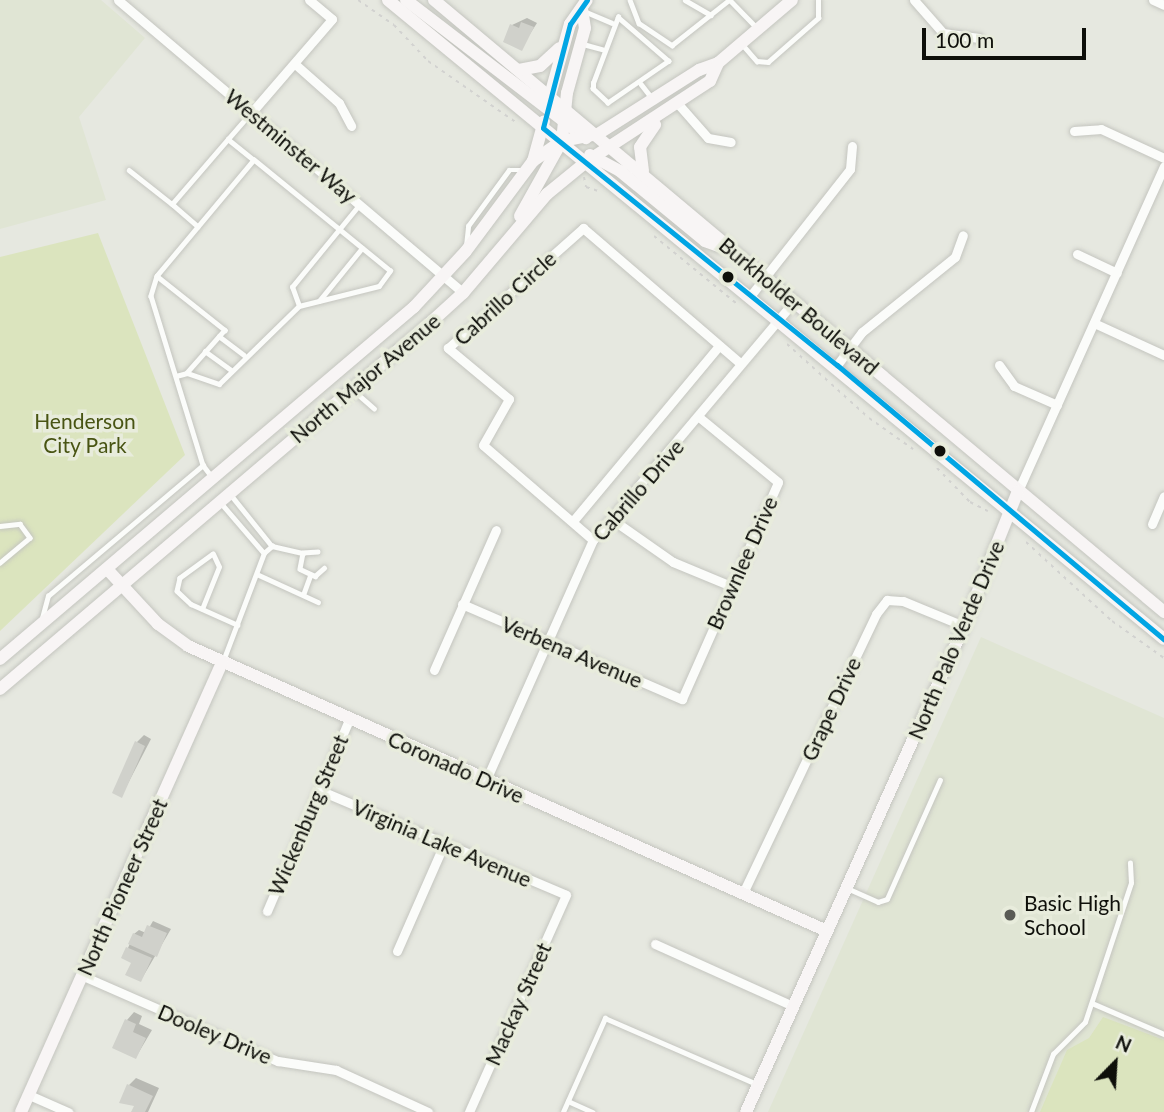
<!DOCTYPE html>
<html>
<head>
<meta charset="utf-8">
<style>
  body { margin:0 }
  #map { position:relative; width:1164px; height:1112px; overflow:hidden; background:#e6e8e0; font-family:Lato,sans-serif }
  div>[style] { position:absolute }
  .built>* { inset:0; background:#e0e5d4 }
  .green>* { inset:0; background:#dbe4be }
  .shadow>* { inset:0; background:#0003 }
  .building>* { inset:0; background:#d0d1cb }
  .path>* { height:2px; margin-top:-1px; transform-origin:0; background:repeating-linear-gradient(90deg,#d2d2d0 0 3.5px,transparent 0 8.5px) }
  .roads { filter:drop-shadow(0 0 2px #c4c5bf) drop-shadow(0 0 2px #c4c5bf) }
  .lane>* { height:4.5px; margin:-2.25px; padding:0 2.25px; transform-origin:2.25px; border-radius:2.25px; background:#fbfcfa }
  .street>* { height:9px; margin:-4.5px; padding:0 4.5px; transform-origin:4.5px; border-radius:4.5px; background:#fbfcfa }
  .secondary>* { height:12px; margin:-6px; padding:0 6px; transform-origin:6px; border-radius:6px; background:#f8f5f5 }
  .bus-1>* { height:5px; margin:-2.5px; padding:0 2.5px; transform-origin:2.5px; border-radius:2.5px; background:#01a5e4 }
  .dots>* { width:19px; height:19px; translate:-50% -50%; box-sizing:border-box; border:4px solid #e8ecdc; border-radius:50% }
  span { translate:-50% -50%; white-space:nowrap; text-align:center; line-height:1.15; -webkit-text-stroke:7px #e8ecdc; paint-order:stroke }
  .street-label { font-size:21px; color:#0e0f0a }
  .park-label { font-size:21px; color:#485413 }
  .poi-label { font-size:21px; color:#0e0f0a }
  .left { translate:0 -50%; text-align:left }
  .north { position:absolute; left:1080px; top:1028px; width:70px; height:70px; -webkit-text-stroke:5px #e8ecdc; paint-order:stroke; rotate:24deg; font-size:19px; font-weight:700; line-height:28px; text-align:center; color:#0e0f0a }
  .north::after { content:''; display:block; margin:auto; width:24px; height:32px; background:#0e0f0a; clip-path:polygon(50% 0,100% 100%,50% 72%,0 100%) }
  .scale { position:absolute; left:922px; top:28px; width:164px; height:32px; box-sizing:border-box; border:4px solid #0e0f0a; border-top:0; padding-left:9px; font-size:21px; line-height:24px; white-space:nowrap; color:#0e0f0a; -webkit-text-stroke:5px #e8ecdc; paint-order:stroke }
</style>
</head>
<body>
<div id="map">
  <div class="built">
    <i style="clip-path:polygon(0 0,101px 0,145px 38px,79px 117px,106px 200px,0 229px)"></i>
    <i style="clip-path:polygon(981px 637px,1164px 718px,1164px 1112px,768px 1112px)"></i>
  </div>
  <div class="green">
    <i style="clip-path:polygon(98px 233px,185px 455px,0 631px,0 257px)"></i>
    <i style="clip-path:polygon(1103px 1017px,1164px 1040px,1164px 1112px,1040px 1112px,1067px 1050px,1089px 1038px)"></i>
  </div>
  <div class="shadow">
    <i style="clip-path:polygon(527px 18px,537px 23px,521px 48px,512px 25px)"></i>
    <i style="clip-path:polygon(144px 735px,151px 739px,122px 795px,136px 743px)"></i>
    <i style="clip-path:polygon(153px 921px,171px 929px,141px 980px,128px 948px,134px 934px,139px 930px,146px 933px)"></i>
    <i style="clip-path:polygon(134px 1012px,142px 1016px,139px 1024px,152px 1030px,136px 1057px,127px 1020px)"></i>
    <i style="clip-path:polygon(136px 1078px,159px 1088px,148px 1112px,133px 1112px,136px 1105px,129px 1085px)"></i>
  </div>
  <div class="building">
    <i style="clip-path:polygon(521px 22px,534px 27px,522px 51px,503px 42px,510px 24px,519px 28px)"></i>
    <i style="clip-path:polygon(135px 741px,145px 746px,122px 798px,112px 793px)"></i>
    <i style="clip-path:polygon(147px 925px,167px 933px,157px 957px,128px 944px,133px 933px,142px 937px)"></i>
    <i style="clip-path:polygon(126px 947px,152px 958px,141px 982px,125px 975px,131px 963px,121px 958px)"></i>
    <i style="clip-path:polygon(125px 1019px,136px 1024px,133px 1032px,146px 1038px,136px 1059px,112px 1048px)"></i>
    <i style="clip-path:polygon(127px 1084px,153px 1096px,145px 1112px,131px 1112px,134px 1106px,119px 1103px)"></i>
  </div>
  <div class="path">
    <i style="left:358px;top:0;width:44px;rotate:34.8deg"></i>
    <i style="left:394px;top:25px;width:50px;rotate:46.6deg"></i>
    <i style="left:428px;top:61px;width:108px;rotate:34.9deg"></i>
    <i style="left:584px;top:177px;width:10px;rotate:79deg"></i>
    <i style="left:586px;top:187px;width:16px;rotate:18deg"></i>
    <i style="left:654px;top:236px;width:106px;rotate:39.3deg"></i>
    <i style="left:787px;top:344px;width:110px;rotate:42.1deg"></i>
    <i style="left:869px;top:418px;width:54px;rotate:35.2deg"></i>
    <i style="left:937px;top:468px;width:47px;rotate:45.9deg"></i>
    <i style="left:970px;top:502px;width:20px;rotate:27deg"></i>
    <i style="left:1026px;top:542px;width:117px;rotate:42.6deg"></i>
    <i style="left:1112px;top:621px;width:64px;rotate:35.4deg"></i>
  </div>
  <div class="roads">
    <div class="lane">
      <i style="left:630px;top:0;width:25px;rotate:69deg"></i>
      <i style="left:639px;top:23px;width:40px;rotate:34deg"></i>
      <i style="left:672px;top:45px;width:73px;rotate:-38.3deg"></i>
      <i style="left:685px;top:0;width:30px;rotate:30deg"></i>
      <i style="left:730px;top:0;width:39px;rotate:46deg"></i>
      <i style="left:584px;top:11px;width:30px;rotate:23deg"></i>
      <i style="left:618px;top:17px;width:67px;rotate:40.8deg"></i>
      <i style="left:669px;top:61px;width:74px;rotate:145.5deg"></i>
      <i style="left:608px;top:103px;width:21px;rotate:-137deg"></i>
      <i style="left:593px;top:89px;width:6px;rotate:-90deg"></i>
      <i style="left:593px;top:83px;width:71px;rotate:-69.3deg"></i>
      <i style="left:583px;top:44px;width:20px;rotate:15deg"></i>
      <i style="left:742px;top:44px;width:23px;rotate:49deg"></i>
      <i style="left:757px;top:61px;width:11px;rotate:5deg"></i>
      <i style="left:768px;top:62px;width:67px;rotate:-41.3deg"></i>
      <i style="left:818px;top:18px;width:18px;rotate:-90deg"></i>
      <i style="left:641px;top:84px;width:16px;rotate:52deg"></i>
      <i style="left:228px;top:139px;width:35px;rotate:-49deg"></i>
      <i style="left:129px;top:170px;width:55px;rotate:38.3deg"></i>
      <i style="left:198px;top:227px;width:35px;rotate:-139deg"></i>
      <i style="left:172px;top:204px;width:86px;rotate:-49.3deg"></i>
      <i style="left:228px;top:139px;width:33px;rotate:39deg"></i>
      <i style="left:254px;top:160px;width:151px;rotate:129.9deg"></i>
      <i style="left:157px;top:276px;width:21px;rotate:107deg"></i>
      <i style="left:151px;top:296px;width:177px;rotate:72.9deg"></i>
      <i style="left:203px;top:465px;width:15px;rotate:53deg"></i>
      <i style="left:466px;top:246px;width:20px;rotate:-84deg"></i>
      <i style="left:468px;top:226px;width:69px;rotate:-53.8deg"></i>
      <i style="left:509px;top:170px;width:14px"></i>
      <i style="left:157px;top:276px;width:87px;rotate:38.5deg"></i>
      <i style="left:225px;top:330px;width:57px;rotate:131.5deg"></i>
      <i style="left:319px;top:301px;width:68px;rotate:-50.9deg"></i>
      <i style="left:299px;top:306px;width:20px;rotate:-110deg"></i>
      <i style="left:292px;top:287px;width:106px;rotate:-50.7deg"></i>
      <i style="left:219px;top:336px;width:31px;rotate:37deg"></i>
      <i style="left:205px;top:351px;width:32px;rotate:36deg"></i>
      <i style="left:176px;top:376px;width:11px;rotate:-15deg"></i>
      <i style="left:187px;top:373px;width:34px;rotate:19deg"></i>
      <i style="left:219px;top:384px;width:112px;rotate:-44.3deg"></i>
      <i style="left:299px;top:306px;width:82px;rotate:-14deg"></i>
      <i style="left:379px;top:286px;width:19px;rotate:-54deg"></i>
      <i style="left:390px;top:271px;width:176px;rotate:-140.8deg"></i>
      <i style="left:353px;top:390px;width:28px;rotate:41deg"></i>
      <i style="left:231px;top:495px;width:65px;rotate:51.2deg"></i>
      <i style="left:221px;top:503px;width:66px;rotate:49.3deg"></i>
      <i style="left:0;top:526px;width:20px;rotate:-6deg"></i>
      <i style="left:20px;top:524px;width:17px;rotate:54deg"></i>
      <i style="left:30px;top:538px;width:39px;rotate:140deg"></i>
      <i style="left:318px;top:552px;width:15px;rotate:176deg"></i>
      <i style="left:303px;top:553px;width:16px;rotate:101deg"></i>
      <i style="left:300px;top:569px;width:17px;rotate:25deg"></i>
      <i style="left:315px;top:576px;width:12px;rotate:-42deg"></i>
      <i style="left:259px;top:575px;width:65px;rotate:24.6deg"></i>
      <i style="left:303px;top:595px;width:20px;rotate:-70deg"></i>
      <i style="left:202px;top:609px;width:45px;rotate:-68deg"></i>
      <i style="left:219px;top:567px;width:14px;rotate:-115deg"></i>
      <i style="left:213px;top:554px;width:41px;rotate:144deg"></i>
      <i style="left:180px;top:578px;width:13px;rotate:103deg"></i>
      <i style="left:177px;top:591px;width:19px;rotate:43deg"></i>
      <i style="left:191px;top:604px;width:51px;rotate:24.1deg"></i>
      <i style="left:42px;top:618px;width:23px;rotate:-75deg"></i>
      <i style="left:48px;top:596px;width:203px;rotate:-40.2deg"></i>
      <i style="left:223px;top:661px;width:116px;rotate:-69.2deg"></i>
      <i style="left:264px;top:553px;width:11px;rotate:-41deg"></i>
      <i style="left:272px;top:546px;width:32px;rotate:13deg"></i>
      <i style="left:847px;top:888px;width:34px;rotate:24deg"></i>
      <i style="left:878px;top:902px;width:9px;rotate:-18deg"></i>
      <i style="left:887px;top:899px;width:130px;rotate:-66deg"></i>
      <i style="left:1092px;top:1003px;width:78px;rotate:23.3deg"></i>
      <i style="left:568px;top:1101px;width:27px;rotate:24deg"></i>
      <i style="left:563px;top:1112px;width:103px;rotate:-65.9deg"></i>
      <i style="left:605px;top:1018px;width:166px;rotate:23.5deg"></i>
      <i style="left:1031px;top:1112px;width:62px;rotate:-69.2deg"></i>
      <i style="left:1053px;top:1054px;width:45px;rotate:-45deg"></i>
      <i style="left:1085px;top:1022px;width:146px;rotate:-71.7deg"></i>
      <i style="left:1131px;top:883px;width:20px;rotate:-93deg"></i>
    </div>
    <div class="street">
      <i style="left:118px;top:0;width:453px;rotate:40.3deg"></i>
      <i style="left:914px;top:0;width:44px;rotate:48.7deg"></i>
      <i style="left:943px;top:33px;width:36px;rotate:8deg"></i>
      <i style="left:1153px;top:0;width:12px;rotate:24deg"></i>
      <i style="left:295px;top:64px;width:59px;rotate:41.6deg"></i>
      <i style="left:339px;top:103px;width:26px;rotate:62deg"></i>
      <i style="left:679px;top:105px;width:44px;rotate:48.7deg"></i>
      <i style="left:708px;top:138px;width:23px;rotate:10deg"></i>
      <i style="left:251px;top:113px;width:124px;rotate:-49.2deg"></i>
      <i style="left:332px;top:19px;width:30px;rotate:-140deg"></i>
      <i style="left:1074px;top:131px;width:27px;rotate:-4deg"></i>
      <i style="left:1101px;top:129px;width:69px;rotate:24.7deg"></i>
      <i style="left:1077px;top:254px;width:44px;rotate:25.4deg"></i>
      <i style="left:751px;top:295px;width:160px;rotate:-51.8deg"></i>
      <i style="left:850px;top:169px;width:23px;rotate:-85deg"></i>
      <i style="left:1094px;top:323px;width:77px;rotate:24.6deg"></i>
      <i style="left:837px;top:365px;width:41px;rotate:-52.9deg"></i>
      <i style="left:862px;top:332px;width:119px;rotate:-38.9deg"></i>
      <i style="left:955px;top:257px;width:23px;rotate:-70deg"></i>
      <i style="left:999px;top:365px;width:26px;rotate:54deg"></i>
      <i style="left:1014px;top:386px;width:47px;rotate:23.8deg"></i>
      <i style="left:1018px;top:491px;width:356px;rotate:-65.8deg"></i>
      <i style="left:613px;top:520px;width:73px;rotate:35deg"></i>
      <i style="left:673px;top:562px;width:63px;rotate:22.5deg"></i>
      <i style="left:573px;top:521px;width:228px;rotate:-50.2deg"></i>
      <i style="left:1152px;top:524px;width:30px;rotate:-67deg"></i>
      <i style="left:593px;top:540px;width:145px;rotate:-139.2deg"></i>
      <i style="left:483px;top:445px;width:53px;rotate:-60.5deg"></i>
      <i style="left:509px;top:399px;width:80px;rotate:-140.1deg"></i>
      <i style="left:448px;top:348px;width:181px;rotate:-41.6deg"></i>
      <i style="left:583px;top:228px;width:207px;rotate:40.7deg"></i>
      <i style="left:462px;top:604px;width:240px;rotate:23.4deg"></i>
      <i style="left:682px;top:699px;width:237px;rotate:-66.1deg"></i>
      <i style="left:778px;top:482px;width:101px;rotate:-140.6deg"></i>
      <i style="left:434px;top:670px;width:153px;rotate:-66.1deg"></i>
      <i style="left:486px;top:780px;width:263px;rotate:-66deg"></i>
      <i style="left:593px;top:540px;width:312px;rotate:-49.9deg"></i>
      <i style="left:319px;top:790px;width:268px;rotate:23deg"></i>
      <i style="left:566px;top:895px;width:238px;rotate:114.1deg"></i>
      <i style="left:743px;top:893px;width:309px;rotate:-64.5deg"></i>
      <i style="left:876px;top:614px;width:18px;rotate:-52deg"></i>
      <i style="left:887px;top:600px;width:16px;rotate:4deg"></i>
      <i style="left:903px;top:601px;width:66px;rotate:22.3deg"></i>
      <i style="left:267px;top:911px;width:208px;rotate:-66.8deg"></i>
      <i style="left:655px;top:944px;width:151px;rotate:24.2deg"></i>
      <i style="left:397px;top:951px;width:115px;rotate:-66.3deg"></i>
      <i style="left:83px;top:976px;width:213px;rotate:23.6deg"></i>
      <i style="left:278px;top:1061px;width:59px;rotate:8.8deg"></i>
      <i style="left:336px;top:1070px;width:101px;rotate:24.5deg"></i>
      <i style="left:29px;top:1095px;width:43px;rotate:23.6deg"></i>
    </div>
    <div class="secondary">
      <i style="left:388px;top:0;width:1005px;rotate:39.47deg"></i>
      <i style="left:406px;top:0;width:227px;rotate:37.5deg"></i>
      <i style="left:434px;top:0;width:953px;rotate:39.97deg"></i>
      <i style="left:519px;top:70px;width:21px;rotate:-11deg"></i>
      <i style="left:540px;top:66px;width:26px;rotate:-43deg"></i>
      <i style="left:549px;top:99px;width:78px;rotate:-74.4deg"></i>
      <i style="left:570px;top:24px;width:29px;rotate:-55deg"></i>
      <i style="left:590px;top:155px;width:34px;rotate:28deg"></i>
      <i style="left:620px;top:171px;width:110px;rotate:39.5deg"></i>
      <i style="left:705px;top:241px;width:20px;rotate:20deg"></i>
      <i style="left:533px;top:161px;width:41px;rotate:-74.6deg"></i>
      <i style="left:643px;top:171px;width:24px;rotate:-97deg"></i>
      <i style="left:640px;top:147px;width:27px;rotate:-56deg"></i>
      <i style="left:520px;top:216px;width:86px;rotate:-60.8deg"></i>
      <i style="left:562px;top:141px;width:48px;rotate:-84.1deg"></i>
      <i style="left:567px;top:93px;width:67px;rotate:-74.5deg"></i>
      <i style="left:585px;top:28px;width:18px;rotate:-99deg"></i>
      <i style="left:107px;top:569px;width:75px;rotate:47.2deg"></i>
      <i style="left:158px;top:624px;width:37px;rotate:36deg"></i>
      <i style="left:188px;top:646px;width:700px;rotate:24.04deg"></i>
      <i style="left:0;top:659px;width:543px;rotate:-40.37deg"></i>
      <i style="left:414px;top:307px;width:76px;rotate:-47.1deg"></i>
      <i style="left:466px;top:251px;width:112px;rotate:-53.3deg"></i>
      <i style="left:533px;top:161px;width:35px;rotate:-35deg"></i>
      <i style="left:562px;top:141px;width:37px;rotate:-11deg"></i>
      <i style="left:598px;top:134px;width:120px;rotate:-32.4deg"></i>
      <i style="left:699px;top:70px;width:20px;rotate:-20deg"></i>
      <i style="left:718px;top:63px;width:97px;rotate:-40.4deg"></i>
      <i style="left:0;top:689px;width:563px;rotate:-40.39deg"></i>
      <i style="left:429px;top:324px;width:46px;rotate:-42.4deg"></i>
      <i style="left:463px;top:293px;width:130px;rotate:-49.7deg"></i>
      <i style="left:547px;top:194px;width:50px;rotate:-39.4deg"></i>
      <i style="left:586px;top:162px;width:148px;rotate:-33.2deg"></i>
      <i style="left:710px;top:81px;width:20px;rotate:-66deg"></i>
      <i style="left:21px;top:1112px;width:493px;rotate:-65.9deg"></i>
      <i style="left:746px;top:1112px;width:533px;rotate:-65.84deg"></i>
      <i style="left:964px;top:626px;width:145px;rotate:-68.2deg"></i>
    </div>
  </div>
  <div class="bus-1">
    <i style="left:587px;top:0;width:29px;rotate:125deg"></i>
    <i style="left:570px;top:24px;width:107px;rotate:104.6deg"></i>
    <i style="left:543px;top:128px;width:378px;rotate:38.9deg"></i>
    <i style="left:837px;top:365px;width:427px;rotate:40deg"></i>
  </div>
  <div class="dots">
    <i style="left:728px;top:277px;background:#0e0f0a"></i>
    <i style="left:940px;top:451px;background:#0e0f0a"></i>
    <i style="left:1010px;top:915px;background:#5a5b55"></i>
  </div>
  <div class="street-label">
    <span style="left:291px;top:146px;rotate:40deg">Westminster Way</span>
    <span style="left:505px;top:298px;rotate:-42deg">Cabrillo Circle</span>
    <span style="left:799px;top:306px;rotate:40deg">Burkholder Boulevard</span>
    <span style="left:365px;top:378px;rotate:-40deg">North Major Avenue</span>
    <span style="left:638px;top:490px;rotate:-49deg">Cabrillo Drive</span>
    <span style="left:742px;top:563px;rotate:-66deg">Brownlee Drive</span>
    <span style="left:956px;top:640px;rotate:-67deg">North Palo Verde Drive</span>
    <span style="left:572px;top:652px;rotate:23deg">Verbena Avenue</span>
    <span style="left:831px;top:709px;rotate:-65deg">Grape Drive</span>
    <span style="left:456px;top:767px;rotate:24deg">Coronado Drive</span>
    <span style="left:308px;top:815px;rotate:-67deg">Wickenburg Street</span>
    <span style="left:442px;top:843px;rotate:23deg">Virginia Lake Avenue</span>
    <span style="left:122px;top:887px;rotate:-66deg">North Pioneer Street</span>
    <span style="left:518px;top:1004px;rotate:-66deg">Mackay Street</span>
    <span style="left:215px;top:1034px;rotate:23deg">Dooley Drive</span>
  </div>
  <div class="park-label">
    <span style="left:85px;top:433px">Henderson<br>City Park</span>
  </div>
  <div class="poi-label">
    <span class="left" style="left:1024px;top:915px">Basic High<br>School</span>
  </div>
  <div class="north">N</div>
  <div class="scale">100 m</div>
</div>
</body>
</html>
